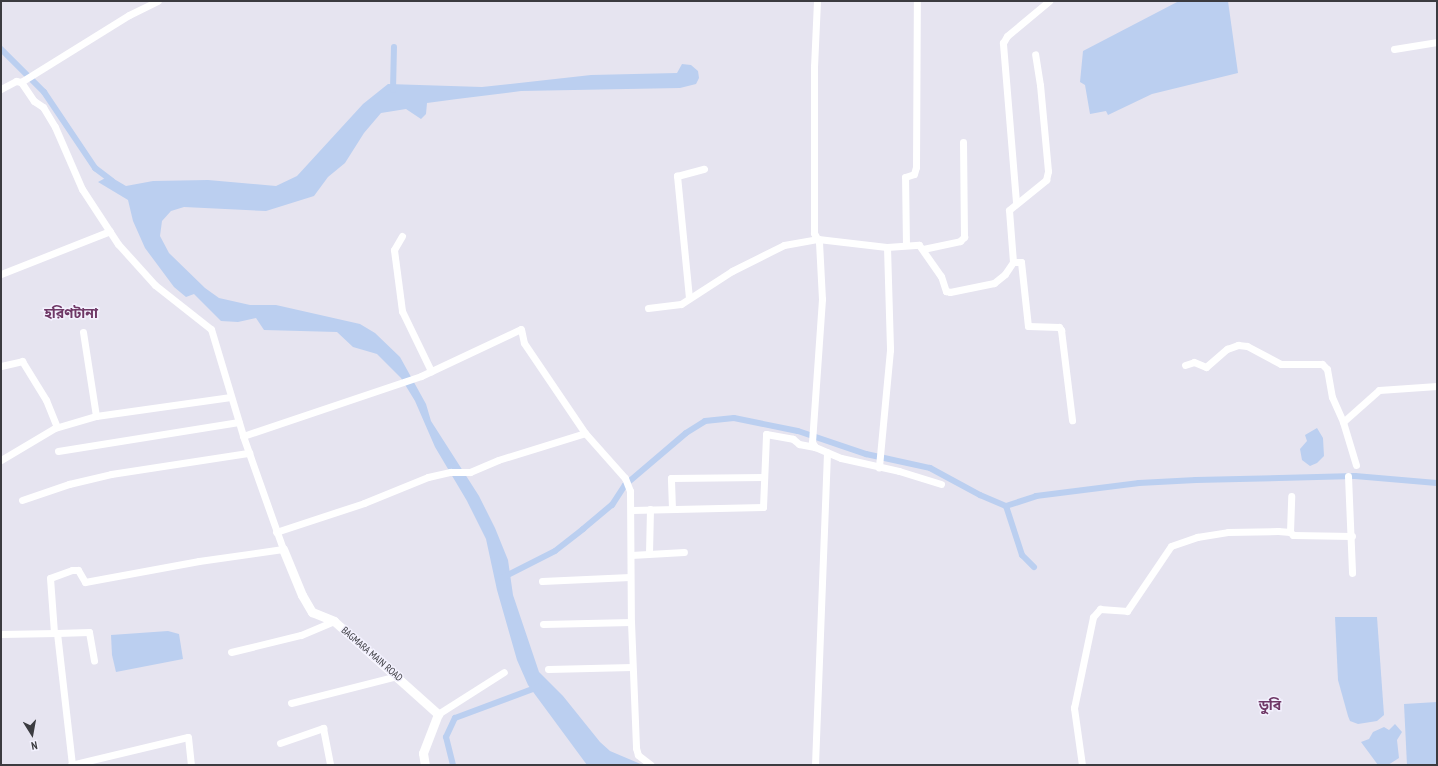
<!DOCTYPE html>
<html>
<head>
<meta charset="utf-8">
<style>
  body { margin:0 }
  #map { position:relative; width:1438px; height:766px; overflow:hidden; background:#e6e4f0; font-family:"PT Sans Narrow","Noto Sans Bengali",sans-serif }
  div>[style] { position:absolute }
  .water>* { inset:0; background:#bbcff0 }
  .canal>* { height:6px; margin:-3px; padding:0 3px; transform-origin:3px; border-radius:3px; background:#bbcff0 }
  .minor>* { height:7px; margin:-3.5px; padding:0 3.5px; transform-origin:3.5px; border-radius:3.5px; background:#fff }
  .tertiary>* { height:9px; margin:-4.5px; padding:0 4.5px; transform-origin:4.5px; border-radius:4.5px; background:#fff }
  span { translate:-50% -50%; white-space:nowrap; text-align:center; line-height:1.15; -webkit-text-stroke:3px #f3f1fe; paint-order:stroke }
  .street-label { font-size:10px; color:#3b3b40 }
  .district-label { font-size:14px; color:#6f3866; font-weight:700 }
  .frame { position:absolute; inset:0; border:2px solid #3b3b40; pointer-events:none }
  .north { position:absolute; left:12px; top:714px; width:40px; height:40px; -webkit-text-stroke:3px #f3f1fe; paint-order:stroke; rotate:169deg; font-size:11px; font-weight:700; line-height:16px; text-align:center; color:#3b3b40 }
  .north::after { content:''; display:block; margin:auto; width:14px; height:18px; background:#3b3b40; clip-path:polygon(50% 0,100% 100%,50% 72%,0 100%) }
</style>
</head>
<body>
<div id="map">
  <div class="water">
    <i style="clip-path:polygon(1179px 1px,1228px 1px,1238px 73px,1152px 94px,1108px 115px,1106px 111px,1090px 114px,1085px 85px,1080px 82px,1083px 51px)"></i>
    <i style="clip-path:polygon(682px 64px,691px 65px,698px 71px,699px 78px,696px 84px,680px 88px,521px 91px,457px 99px,427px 103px,426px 114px,421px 119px,406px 109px,381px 113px,364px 133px,345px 163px,328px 177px,314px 196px,266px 211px,184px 207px,171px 211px,162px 221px,160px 236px,169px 253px,205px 288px,219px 298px,250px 305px,276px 305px,360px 324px,375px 333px,400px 357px,426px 404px,431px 421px,479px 496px,495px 528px,508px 560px,513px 595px,539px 672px,563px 696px,600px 742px,610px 751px,643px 765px,587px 765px,528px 685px,517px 660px,497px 590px,486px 539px,467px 501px,435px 447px,415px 401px,401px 378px,377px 354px,353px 347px,337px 332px,264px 330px,256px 318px,238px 322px,221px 321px,194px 294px,186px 297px,174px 287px,145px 248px,133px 221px,128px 200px,98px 182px,109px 176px,126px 186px,153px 181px,208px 180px,276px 186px,297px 176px,363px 104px,388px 84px,482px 87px,591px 75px,677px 73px)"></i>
    <i style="clip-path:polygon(1317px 428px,1323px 438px,1324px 456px,1317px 463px,1310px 466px,1302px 460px,1300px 449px,1307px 441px,1305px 435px)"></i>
    <i style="clip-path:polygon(1335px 617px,1377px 617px,1384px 715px,1377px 721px,1358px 724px,1350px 721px,1348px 716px,1338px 680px)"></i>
    <i style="clip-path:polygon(168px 631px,179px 634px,183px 659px,116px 672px,112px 655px,111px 635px)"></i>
    <i style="clip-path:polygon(1437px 702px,1437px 765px,1407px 765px,1404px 704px)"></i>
    <i style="clip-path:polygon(1395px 724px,1402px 732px,1397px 740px,1399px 758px,1388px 765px,1378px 765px,1361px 742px,1369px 739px,1373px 732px,1384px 727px,1389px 730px)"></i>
  </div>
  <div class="canal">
    <i style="left:1px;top:49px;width:61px;rotate:45deg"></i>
    <i style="left:44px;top:92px;width:92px;rotate:56.1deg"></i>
    <i style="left:95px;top:168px;width:21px;rotate:37deg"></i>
    <i style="left:393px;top:90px;width:43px;rotate:-88.7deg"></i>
    <i style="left:1006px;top:506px;width:52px;rotate:71.9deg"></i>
    <i style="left:1022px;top:555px;width:17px;rotate:45deg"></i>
    <i style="left:504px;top:577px;width:57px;rotate:-27deg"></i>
    <i style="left:555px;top:551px;width:36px;rotate:-38deg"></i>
    <i style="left:583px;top:529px;width:38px;rotate:-40deg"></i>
    <i style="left:612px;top:505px;width:24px;rotate:-57deg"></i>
    <i style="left:625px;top:485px;width:80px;rotate:-40.4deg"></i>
    <i style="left:686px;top:433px;width:22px;rotate:-32deg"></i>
    <i style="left:705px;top:421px;width:29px;rotate:-6deg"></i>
    <i style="left:734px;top:418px;width:65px;rotate:11.5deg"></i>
    <i style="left:798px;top:431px;width:72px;rotate:18.7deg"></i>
    <i style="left:866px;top:454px;width:66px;rotate:12.3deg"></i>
    <i style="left:930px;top:468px;width:57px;rotate:28.4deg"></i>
    <i style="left:980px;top:495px;width:28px;rotate:23deg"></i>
    <i style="left:1006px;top:506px;width:32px;rotate:-18deg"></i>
    <i style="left:1036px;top:496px;width:104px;rotate:-7.2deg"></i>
    <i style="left:1139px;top:483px;width:57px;rotate:-3deg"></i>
    <i style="left:1196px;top:480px;width:159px;rotate:-1.4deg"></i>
    <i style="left:1355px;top:476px;width:82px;rotate:4.9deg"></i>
    <i style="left:453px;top:765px;width:29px;rotate:-104deg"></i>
    <i style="left:446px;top:737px;width:21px;rotate:-65deg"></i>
    <i style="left:455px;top:718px;width:89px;rotate:-20.5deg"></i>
  </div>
  <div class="minor">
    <i style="left:817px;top:1px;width:65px;rotate:92.6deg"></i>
    <i style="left:814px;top:66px;width:167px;rotate:90deg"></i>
    <i style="left:814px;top:233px;width:10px;rotate:61deg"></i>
    <i style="left:819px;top:242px;width:57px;rotate:87deg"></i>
    <i style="left:822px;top:299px;width:143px;rotate:94deg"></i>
    <i style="left:812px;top:442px;width:6px;rotate:59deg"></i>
    <i style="left:815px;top:447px;width:28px;rotate:23deg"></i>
    <i style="left:841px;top:458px;width:59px;rotate:12.6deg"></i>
    <i style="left:899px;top:471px;width:44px;rotate:17.2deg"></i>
    <i style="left:1394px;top:49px;width:44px;rotate:-9.2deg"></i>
    <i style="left:21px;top:82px;width:127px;rotate:-31.8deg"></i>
    <i style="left:129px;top:15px;width:32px;rotate:-26deg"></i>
    <i style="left:1px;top:89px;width:17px;rotate:-28deg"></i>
    <i style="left:16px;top:81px;width:5px;rotate:11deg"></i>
    <i style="left:21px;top:82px;width:23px;rotate:56deg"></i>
    <i style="left:34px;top:101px;width:11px;rotate:34deg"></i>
    <i style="left:43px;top:107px;width:23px;rotate:59deg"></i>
    <i style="left:55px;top:127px;width:68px;rotate:66.5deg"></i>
    <i style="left:82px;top:189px;width:66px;rotate:56.8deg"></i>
    <i style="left:118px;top:244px;width:55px;rotate:47.9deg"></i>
    <i style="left:155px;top:285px;width:71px;rotate:38.2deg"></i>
    <i style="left:211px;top:329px;width:112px;rotate:73.3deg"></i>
    <i style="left:243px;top:436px;width:120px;rotate:70.5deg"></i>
    <i style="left:283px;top:549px;width:85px;rotate:171.9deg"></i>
    <i style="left:199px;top:561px;width:116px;rotate:169.6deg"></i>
    <i style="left:85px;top:582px;width:14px;rotate:-120deg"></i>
    <i style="left:78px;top:570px;width:6px;rotate:180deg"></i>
    <i style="left:72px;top:570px;width:23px;rotate:160deg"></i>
    <i style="left:50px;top:578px;width:55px;rotate:85.8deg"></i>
    <i style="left:1016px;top:202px;width:160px;rotate:-94.7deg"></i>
    <i style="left:1003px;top:43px;width:8px;rotate:-60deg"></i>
    <i style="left:1007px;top:36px;width:55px;rotate:-39.8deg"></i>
    <i style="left:402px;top:236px;width:16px;rotate:120deg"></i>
    <i style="left:394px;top:250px;width:62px;rotate:82.5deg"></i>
    <i style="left:402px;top:311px;width:67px;rotate:64.2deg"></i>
    <i style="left:906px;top:245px;width:68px;rotate:-90.8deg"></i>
    <i style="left:905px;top:177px;width:9px;rotate:-18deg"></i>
    <i style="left:914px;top:174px;width:7px;rotate:-74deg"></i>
    <i style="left:916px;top:167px;width:166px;rotate:-89.7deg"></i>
    <i style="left:887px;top:247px;width:32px;rotate:-4deg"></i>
    <i style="left:919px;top:245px;width:38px;rotate:55deg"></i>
    <i style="left:941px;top:276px;width:16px;rotate:72deg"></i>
    <i style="left:946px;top:291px;width:4px;rotate:14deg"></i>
    <i style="left:950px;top:292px;width:45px;rotate:-11.6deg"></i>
    <i style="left:994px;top:283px;width:14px;rotate:-39deg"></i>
    <i style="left:1005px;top:274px;width:14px;rotate:-56deg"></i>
    <i style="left:1013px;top:262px;width:52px;rotate:-94.4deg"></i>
    <i style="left:1009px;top:210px;width:48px;rotate:-39deg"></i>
    <i style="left:1046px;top:180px;width:9px;rotate:-77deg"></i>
    <i style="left:1048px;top:171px;width:86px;rotate:-95.3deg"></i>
    <i style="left:1040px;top:85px;width:31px;rotate:-99deg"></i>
    <i style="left:923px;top:249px;width:38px;rotate:-12deg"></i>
    <i style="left:960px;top:241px;width:6px;rotate:-45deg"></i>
    <i style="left:964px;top:237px;width:95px;rotate:-90.6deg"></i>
    <i style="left:1013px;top:262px;width:8px"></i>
    <i style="left:1021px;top:262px;width:64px;rotate:83.8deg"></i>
    <i style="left:1028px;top:326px;width:31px;rotate:2deg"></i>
    <i style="left:1059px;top:327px;width:4px;rotate:56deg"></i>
    <i style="left:1061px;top:330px;width:91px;rotate:83deg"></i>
    <i style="left:1px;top:274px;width:117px;rotate:-21.5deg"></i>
    <i style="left:689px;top:298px;width:123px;rotate:-95.6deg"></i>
    <i style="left:677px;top:176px;width:28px;rotate:-15deg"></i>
    <i style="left:648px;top:308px;width:33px;rotate:-7deg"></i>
    <i style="left:681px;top:304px;width:61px;rotate:-32.9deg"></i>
    <i style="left:732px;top:271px;width:58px;rotate:-26.6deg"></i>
    <i style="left:784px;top:245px;width:35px;rotate:-10deg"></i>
    <i style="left:818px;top:239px;width:69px;rotate:6.6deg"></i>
    <i style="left:887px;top:247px;width:103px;rotate:88.3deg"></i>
    <i style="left:890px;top:350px;width:118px;rotate:95.4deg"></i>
    <i style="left:83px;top:332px;width:85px;rotate:81.2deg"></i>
    <i style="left:1185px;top:365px;width:9px;rotate:-18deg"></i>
    <i style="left:1194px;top:362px;width:13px;rotate:23deg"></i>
    <i style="left:1206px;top:367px;width:28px;rotate:-41deg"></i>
    <i style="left:1227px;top:349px;width:12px;rotate:-20deg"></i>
    <i style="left:1238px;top:345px;width:9px;rotate:6deg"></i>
    <i style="left:1247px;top:346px;width:38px;rotate:28deg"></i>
    <i style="left:1281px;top:364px;width:41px"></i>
    <i style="left:1322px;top:364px;width:7px;rotate:45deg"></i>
    <i style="left:1327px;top:369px;width:28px;rotate:80deg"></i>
    <i style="left:1332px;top:397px;width:27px;rotate:66deg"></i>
    <i style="left:1px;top:366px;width:22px;rotate:-13deg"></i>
    <i style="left:22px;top:361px;width:46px;rotate:58.4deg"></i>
    <i style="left:46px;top:400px;width:29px;rotate:68deg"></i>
    <i style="left:243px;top:436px;width:188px;rotate:-18.6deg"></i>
    <i style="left:421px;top:376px;width:110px;rotate:-25.2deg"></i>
    <i style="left:521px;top:329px;width:14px;rotate:78deg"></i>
    <i style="left:524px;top:343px;width:109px;rotate:55.9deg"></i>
    <i style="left:585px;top:433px;width:60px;rotate:48.4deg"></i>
    <i style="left:625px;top:478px;width:14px;rotate:69deg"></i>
    <i style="left:630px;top:491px;width:131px;rotate:89.6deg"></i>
    <i style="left:631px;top:622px;width:126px;rotate:87.7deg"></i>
    <i style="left:636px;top:748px;width:7px;rotate:74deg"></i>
    <i style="left:638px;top:755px;width:16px;rotate:38deg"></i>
    <i style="left:58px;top:451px;width:183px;rotate:-9.1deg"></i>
    <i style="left:1px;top:460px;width:63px;rotate:-30.7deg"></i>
    <i style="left:55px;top:428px;width:43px;rotate:-16.3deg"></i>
    <i style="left:96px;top:416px;width:136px;rotate:-8deg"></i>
    <i style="left:1356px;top:465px;width:45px;rotate:-106.8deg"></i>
    <i style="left:1343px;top:422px;width:48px;rotate:-41.6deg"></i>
    <i style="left:1379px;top:390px;width:58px;rotate:-3.9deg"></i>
    <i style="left:1348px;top:476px;width:97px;rotate:87.6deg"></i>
    <i style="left:22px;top:500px;width:50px;rotate:-18.8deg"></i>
    <i style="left:69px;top:484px;width:43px;rotate:-13.4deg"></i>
    <i style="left:111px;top:474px;width:140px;rotate:-8.7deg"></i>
    <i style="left:672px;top:509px;width:31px;rotate:-92deg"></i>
    <i style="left:671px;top:478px;width:93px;rotate:-0.6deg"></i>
    <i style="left:632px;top:510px;width:131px;rotate:-1.3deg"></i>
    <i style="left:763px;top:507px;width:73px;rotate:-87.6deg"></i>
    <i style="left:766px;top:434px;width:27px;rotate:10deg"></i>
    <i style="left:793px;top:439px;width:8px;rotate:40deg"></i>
    <i style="left:799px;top:444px;width:16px;rotate:11deg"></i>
    <i style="left:276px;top:532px;width:93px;rotate:-18.2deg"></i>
    <i style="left:364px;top:503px;width:69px;rotate:-22.1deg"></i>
    <i style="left:428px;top:477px;width:23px;rotate:-13deg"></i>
    <i style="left:450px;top:472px;width:20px"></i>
    <i style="left:470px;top:472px;width:30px;rotate:-23deg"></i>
    <i style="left:498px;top:460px;width:91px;rotate:-17.2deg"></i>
    <i style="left:1290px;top:532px;width:36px;rotate:-88deg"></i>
    <i style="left:649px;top:553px;width:44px;rotate:-88.7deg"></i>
    <i style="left:631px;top:555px;width:53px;rotate:-3.2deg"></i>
    <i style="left:542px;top:581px;width:88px;rotate:-2.6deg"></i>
    <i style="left:543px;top:624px;width:88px;rotate:-1.3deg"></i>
    <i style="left:57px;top:633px;width:32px;rotate:-2deg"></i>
    <i style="left:89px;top:632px;width:29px;rotate:80deg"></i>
    <i style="left:1px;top:634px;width:56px;rotate:-1deg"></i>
    <i style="left:57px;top:633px;width:133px;rotate:83.5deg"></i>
    <i style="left:231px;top:652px;width:72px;rotate:-13.7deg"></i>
    <i style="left:301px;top:635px;width:36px;rotate:-23deg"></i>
    <i style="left:548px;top:669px;width:84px;rotate:-1.4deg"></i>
    <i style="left:291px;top:703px;width:109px;rotate:-14.3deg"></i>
    <i style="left:438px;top:714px;width:78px;rotate:-32.5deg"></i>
    <i style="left:280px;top:743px;width:46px;rotate:-19.2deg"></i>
    <i style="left:323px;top:728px;width:38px;rotate:79deg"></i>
    <i style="left:71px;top:765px;width:120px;rotate:-13.5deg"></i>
    <i style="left:188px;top:737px;width:28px;rotate:84deg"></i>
    <i style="left:815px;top:765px;width:313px;rotate:-87.8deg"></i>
    <i style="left:1082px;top:765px;width:58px;rotate:-98deg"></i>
    <i style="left:1074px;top:708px;width:93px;rotate:-78.2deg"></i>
    <i style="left:1093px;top:617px;width:11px;rotate:-49deg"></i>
    <i style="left:1100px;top:609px;width:27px;rotate:4deg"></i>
    <i style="left:1127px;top:611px;width:78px;rotate:-55.9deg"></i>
    <i style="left:1171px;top:546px;width:28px;rotate:-19deg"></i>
    <i style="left:1197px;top:537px;width:31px;rotate:-9deg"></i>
    <i style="left:1228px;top:532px;width:50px;rotate:-1.1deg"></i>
    <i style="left:1278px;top:531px;width:12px;rotate:5deg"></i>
    <i style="left:1290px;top:532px;width:4px;rotate:45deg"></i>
    <i style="left:1293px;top:535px;width:59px;rotate:1deg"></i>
  </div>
  <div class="tertiary">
    <i style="left:283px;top:549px;width:50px;rotate:67.6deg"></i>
    <i style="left:302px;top:595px;width:20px;rotate:60deg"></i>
    <i style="left:312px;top:612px;width:24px;rotate:22deg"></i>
    <i style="left:334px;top:621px;width:140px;rotate:41.8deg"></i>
    <i style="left:438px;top:714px;width:42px;rotate:111deg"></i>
    <i style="left:423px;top:753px;width:12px;rotate:81deg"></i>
  </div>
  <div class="street-label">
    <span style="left:372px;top:654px;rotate:41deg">BAGMARA MAIN ROAD</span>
  </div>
  <div class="district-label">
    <span style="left:71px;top:313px">হরিণটানা</span>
    <span style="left:1270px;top:705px">ডুবি</span>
  </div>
  <div class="frame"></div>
  <div class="north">N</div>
</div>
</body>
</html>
